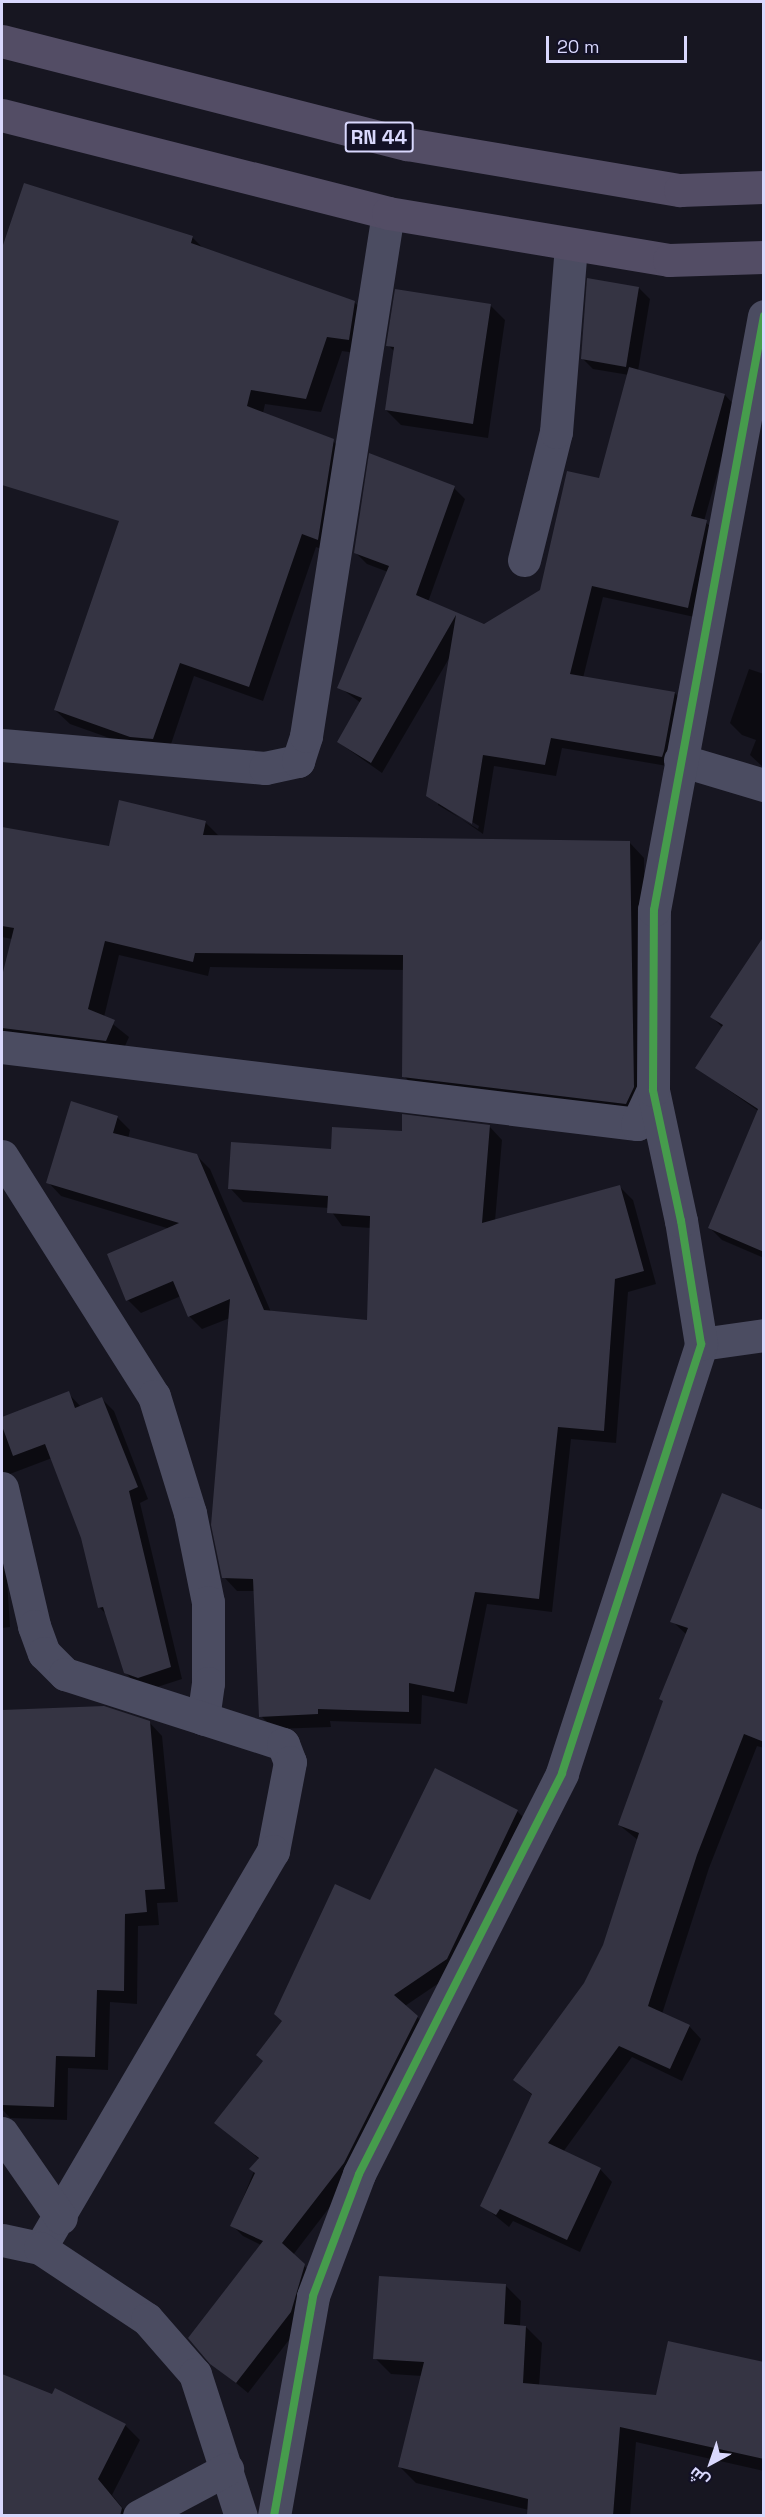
<!DOCTYPE html>
<html>
<head>
<meta charset="utf-8">
<style>
  body { margin:0 }
  #map { position:relative; width:765px; height:2517px; overflow:hidden; background:#171621; font-family:"Space Grotesk",Cairo,sans-serif }
  div>[style] { position:absolute }
  .shadow>* { inset:0; background:#0007 }
  .building>* { inset:0; background:#353443 }
  .minor>* { height:33px; margin:-16.5px; padding:0 16.5px; transform-origin:16.5px; border-radius:16.5px; background:#4b4c61 }
  .primary>* { height:33px; margin:-16.5px; padding:0 16.5px; transform-origin:16.5px; border-radius:16.5px; background:#534d65 }
  .cycleway>* { height:8px; margin:-4px; padding:0 4px; transform-origin:4px; border-radius:4px; background:#469c4c }
  span { translate:-50% -50%; white-space:nowrap; text-align:center; line-height:1.15; -webkit-text-stroke:5px #131126; paint-order:stroke }
  .shield-label span { padding:2px 4px; background:#131126; border:2px solid; border-radius:4px; -webkit-text-stroke-width:0 }
  .shield-label { font-size:20px; color:#d9d8fd; font-weight:700 }
  .frame { position:absolute; inset:0; border:3px solid #d9d8fd; pointer-events:none }
  .north { position:absolute; left:681px; top:2433px; width:60px; height:60px; -webkit-text-stroke:4px #131126; paint-order:stroke; rotate:220deg; font-size:16px; font-weight:700; line-height:24px; text-align:center; color:#d9d8fd }
  .north::after { content:''; display:block; margin:auto; width:21px; height:27px; background:#d9d8fd; clip-path:polygon(50% 0,100% 100%,50% 72%,0 100%) }
  .scale { position:absolute; left:546px; top:36px; width:141px; height:27px; box-sizing:border-box; border:3px solid #d9d8fd; border-top:0; padding-left:8px; font-size:18px; line-height:21px; white-space:nowrap; color:#d9d8fd; -webkit-text-stroke:4px #131126; paint-order:stroke }
</style>
</head>
<body>
<div id="map">
  <div class="shadow">
    <i style="clip-path:polygon(25px 185px,192px 237px,204px 249px,354px 302px,369px 316px,363px 354px,342px 351px,321px 412px,265px 404px,263px 413px,333px 441px,347px 455px,332px 553px,316px 547px,263px 701px,194px 676px,168px 753px,146px 751px,70px 724px,55px 710px,214px 472px,2px 413px,2px 253px)"></i>
    <i style="clip-path:polygon(evenodd,639px 288px,650px 299px,638px 371px,725px 395px,736px 407px,704px 521px,717px 532px,699px 618px,603px 597px,583px 678px,675px 693px,686px 705px,673px 767px,562px 748px,556px 776px,494px 766px,483px 834px,428px 796px,451px 655px,382px 773px,338px 742px,361px 703px,339px 687px,388px 572px,367px 564px,355px 552px,454px 488px,465px 499px,428px 602px,485px 626px,542px 591px,600px 480px,629px 375px,593px 369px,582px 358px,639px 288px,438px 802px,479px 826px,478px 829px,438px 805px,438px 802px)"></i>
    <i style="clip-path:polygon(490px 305px,505px 320px,488px 438px,401px 425px,386px 410px,395px 352px,388px 345px)"></i>
    <i style="clip-path:polygon(749px 669px,764px 674px,764px 768px,750px 755px,756px 740px,742px 735px,730px 723px)"></i>
    <i style="clip-path:polygon(205px 822px,220px 837px,630px 843px,644px 858px,648px 1102px,641px 1118px,419px 1091px,404px 1076px,405px 970px,210px 967px,208px 976px,119px 955px,104px 1017px,129px 1037px,121px 1055px,2px 1035px,2px 982px,12px 939px,2px 937px,2px 829px,110px 847px)"></i>
    <i style="clip-path:polygon(764px 976px,764px 1115px,697px 1068px,723px 1028px,712px 1017px)"></i>
    <i style="clip-path:polygon(117px 1117px,130px 1130px,128px 1139px,196px 1155px,210px 1169px,271px 1312px,368px 1322px,371px 1228px,342px 1226px,329px 1208px,243px 1202px,230px 1188px,332px 1150px,403px 1133px,489px 1126px,502px 1140px,495px 1221px,620px 1187px,633px 1200px,656px 1284px,628px 1292px,616px 1443px,571px 1439px,552px 1612px,487px 1604px,467px 1704px,422px 1695px,421px 1724px,330px 1721px,331px 1727px,274px 1729px,261px 1716px,255px 1591px,237px 1591px,224px 1577px,230px 1318px,202px 1329px,189px 1316px,181px 1296px,141px 1313px,128px 1300px,170px 1229px,61px 1196px,48px 1182px)"></i>
    <i style="clip-path:polygon(764px 1147px,764px 1258px,722px 1240px,710px 1228px)"></i>
    <i style="clip-path:polygon(68px 1393px,81px 1407px,102px 1399px,114px 1411px,148px 1499px,140px 1503px,182px 1679px,151px 1689px,137px 1685px,125px 1672px,107px 1615px,99px 1607px,82px 1538px,52px 1458px,2px 1477px,2px 1419px)"></i>
    <i style="clip-path:polygon(764px 1512px,764px 1748px,757px 1746px,709px 1868px,662px 2014px,689px 2026px,701px 2039px,682px 2081px,632px 2057px,563px 2152px,600px 2169px,612px 2182px,580px 2252px,513px 2221px,509px 2227px,482px 2205px,533px 2096px,515px 2080px,585px 1984px,604px 1946px,638px 1840px,619px 1825px,687px 1635px,672px 1621px)"></i>
    <i style="clip-path:polygon(2px 1542px,5px 1546px,10px 1627px,2px 1628px)"></i>
    <i style="clip-path:polygon(103px 1708px,149px 1722px,162px 1736px,178px 1902px,157px 1903px,159px 1925px,138px 1926px,137px 2004px,110px 2002px,108px 2070px,68px 2068px,67px 2120px,10px 2118px,2px 2109px,6px 1815px,2px 1811px,2px 1711px)"></i>
    <i style="clip-path:polygon(517px 1811px,528px 1822px,458px 1970px,405px 2006px,429px 2028px,355px 2174px,293px 2255px,315px 2277px,302px 2323px,248px 2393px,211px 2362px,261px 2245px,243px 2236px,232px 2225px,259px 2159px,216px 2123px,265px 2061px,370px 1902px)"></i>
    <i style="clip-path:polygon(506px 2286px,521px 2301px,520px 2327px,526px 2327px,542px 2343px,539px 2386px,657px 2397px,764px 2363px,764px 2471px,636px 2442px,630px 2516px,528px 2516px,529px 2510px,416px 2483px,400px 2467px,422px 2376px,391px 2374px,375px 2358px)"></i>
    <i style="clip-path:polygon(2px 2376px,125px 2425px,140px 2440px,112px 2495px,129px 2516px,2px 2516px)"></i>
  </div>
  <div class="building">
    <i style="clip-path:polygon(24px 183px,193px 236px,191px 243px,355px 301px,349px 340px,327px 337px,306px 399px,251px 390px,247px 406px,334px 439px,318px 540px,302px 534px,249px 687px,180px 663px,153px 739px,130px 737px,54px 710px,119px 521px,2px 485px,2px 248px)"></i>
    <i style="clip-path:polygon(587px 278px,639px 287px,626px 367px,581px 359px)"></i>
    <i style="clip-path:polygon(395px 289px,491px 304px,473px 424px,385px 410px,394px 347px,386px 346px)"></i>
    <i style="clip-path:polygon(629px 367px,725px 394px,691px 516px,707px 520px,688px 608px,592px 586px,570px 674px,675px 692px,664px 751px,662px 757px,551px 738px,545px 765px,483px 755px,472px 824px,426px 796px,456px 615px,371px 763px,337px 742px,362px 698px,337px 688px,389px 566px,354px 553px,369px 453px,455px 486px,416px 595px,484px 624px,540px 590px,567px 471px,599px 478px)"></i>
    <i style="clip-path:polygon(119px 800px,206px 821px,203px 835px,630px 841px,634px 1087px,626px 1104px,402px 1077px,403px 955px,195px 953px,193px 962px,105px 941px,88px 1009px,115px 1020px,106px 1041px,2px 1028px,2px 976px,14px 928px,2px 926px,2px 827px,109px 846px)"></i>
    <i style="clip-path:polygon(764px 936px,764px 1252px,708px 1228px,758px 1109px,695px 1068px,723px 1025px,710px 1017px)"></i>
    <i style="clip-path:polygon(71px 1101px,118px 1116px,113px 1133px,197px 1154px,264px 1310px,367px 1320px,370px 1216px,327px 1213px,328px 1196px,228px 1189px,231px 1142px,331px 1149px,332px 1127px,402px 1131px,402px 1114px,490px 1125px,482px 1223px,620px 1185px,644px 1271px,615px 1279px,604px 1431px,558px 1427px,539px 1599px,475px 1592px,454px 1692px,409px 1683px,409px 1712px,318px 1709px,318px 1714px,259px 1717px,253px 1579px,222px 1578px,211px 1525px,230px 1299px,188px 1317px,173px 1281px,126px 1301px,107px 1254px,179px 1223px,46px 1183px)"></i>
    <i style="clip-path:polygon(69px 1391px,75px 1408px,102px 1397px,138px 1487px,129px 1491px,171px 1667px,138px 1678px,124px 1673px,103px 1607px,98px 1608px,81px 1538px,45px 1444px,13px 1456px,2px 1426px,2px 1417px)"></i>
    <i style="clip-path:polygon(722px 1493px,764px 1510px,764px 1742px,744px 1734px,697px 1855px,648px 2006px,690px 2025px,670px 2069px,619px 2046px,548px 2143px,601px 2168px,567px 2240px,500px 2209px,496px 2215px,480px 2206px,532px 2094px,513px 2080px,584px 1983px,603px 1945px,639px 1833px,618px 1825px,663px 1701px,659px 1699px,688px 1628px,670px 1622px)"></i>
    <i style="clip-path:polygon(104px 1706px,150px 1721px,165px 1889px,145px 1890px,147px 1912px,125px 1914px,124px 1991px,97px 1990px,95px 2057px,56px 2056px,54px 2107px,2px 2105px,2px 1710px)"></i>
    <i style="clip-path:polygon(435px 1768px,518px 1810px,447px 1959px,394px 1995px,418px 2016px,344px 2163px,282px 2243px,305px 2264px,291px 2312px,236px 2383px,210px 2364px,188px 2338px,263px 2241px,230px 2226px,255px 2173px,249px 2169px,259px 2158px,214px 2123px,263px 2061px,256px 2055px,282px 2021px,274px 2014px,335px 1884px,370px 1900px)"></i>
    <i style="clip-path:polygon(379px 2276px,506px 2284px,504px 2324px,526px 2326px,523px 2383px,656px 2395px,668px 2341px,764px 2362px,764px 2459px,620px 2427px,613px 2516px,527px 2516px,528px 2499px,398px 2467px,424px 2362px,373px 2359px)"></i>
    <i style="clip-path:polygon(2px 2374px,52px 2394px,55px 2388px,126px 2424px,98px 2479px,122px 2508px,120px 2516px,2px 2516px)"></i>
  </div>
  <div class="minor">
    <i style="left:524px;top:560px;width:132px;rotate:-76deg"></i>
    <i style="left:556px;top:432px;width:188px;rotate:-85.4deg"></i>
    <i style="left:2px;top:745px;width:264px;rotate:5deg"></i>
    <i style="left:265px;top:768px;width:34px;rotate:-12deg"></i>
    <i style="left:298px;top:761px;width:26px;rotate:-72deg"></i>
    <i style="left:306px;top:736px;width:529px;rotate:-81.09deg"></i>
    <i style="left:680px;top:760px;width:88px;rotate:16.6deg"></i>
    <i style="left:2px;top:1047px;width:640px;rotate:6.91deg"></i>
    <i style="left:637px;top:1124px;width:38px;rotate:-65deg"></i>
    <i style="left:2px;top:1156px;width:284px;rotate:57.7deg"></i>
    <i style="left:154px;top:1396px;width:122px;rotate:72.9deg"></i>
    <i style="left:190px;top:1513px;width:91px;rotate:78.6deg"></i>
    <i style="left:208px;top:1602px;width:81px;rotate:90deg"></i>
    <i style="left:208px;top:1683px;width:36px;rotate:98deg"></i>
    <i style="left:701px;top:1344px;width:64px;rotate:-8.1deg"></i>
    <i style="left:2px;top:1488px;width:142px;rotate:76.9deg"></i>
    <i style="left:34px;top:1626px;width:29px;rotate:70deg"></i>
    <i style="left:44px;top:1653px;width:30px;rotate:45deg"></i>
    <i style="left:65px;top:1674px;width:229px;rotate:17.8deg"></i>
    <i style="left:283px;top:1744px;width:19px;rotate:69deg"></i>
    <i style="left:290px;top:1762px;width:91px;rotate:100.8deg"></i>
    <i style="left:273px;top:1851px;width:460px;rotate:120.4deg"></i>
    <i style="left:2px;top:2133px;width:103px;rotate:55.2deg"></i>
    <i style="left:2px;top:2240px;width:39px;rotate:12deg"></i>
    <i style="left:40px;top:2248px;width:128px;rotate:33.6deg"></i>
    <i style="left:147px;top:2319px;width:73px;rotate:48.9deg"></i>
    <i style="left:195px;top:2374px;width:149px;rotate:72.1deg"></i>
    <i style="left:139px;top:2516px;width:100px;rotate:-28.1deg"></i>
    <i style="left:274px;top:2516px;width:223px;rotate:-79.9deg"></i>
    <i style="left:313px;top:2296px;width:130px;rotate:-69.3deg"></i>
    <i style="left:359px;top:2174px;width:449px;rotate:-63.1deg"></i>
    <i style="left:562px;top:1773px;width:451px;rotate:-72deg"></i>
    <i style="left:701px;top:1344px;width:125px;rotate:-99.2deg"></i>
    <i style="left:681px;top:1221px;width:134px;rotate:-102.1deg"></i>
    <i style="left:653px;top:1090px;width:180px;rotate:-89.7deg"></i>
    <i style="left:654px;top:910px;width:604px;rotate:-79.51deg"></i>
  </div>
  <div class="primary">
    <i style="left:2px;top:41px;width:418px;rotate:14.3deg"></i>
    <i style="left:407px;top:144px;width:277px;rotate:9.6deg"></i>
    <i style="left:680px;top:190px;width:84px;rotate:-2deg"></i>
    <i style="left:2px;top:115px;width:398px;rotate:14.2deg"></i>
    <i style="left:388px;top:213px;width:285px;rotate:9.5deg"></i>
    <i style="left:669px;top:260px;width:95px;rotate:-1.8deg"></i>
  </div>
  <div class="cycleway">
    <i style="left:274px;top:2516px;width:223px;rotate:-79.9deg"></i>
    <i style="left:313px;top:2296px;width:130px;rotate:-69.3deg"></i>
    <i style="left:359px;top:2174px;width:449px;rotate:-63.1deg"></i>
    <i style="left:562px;top:1773px;width:451px;rotate:-72deg"></i>
    <i style="left:701px;top:1344px;width:125px;rotate:-99.2deg"></i>
    <i style="left:681px;top:1221px;width:134px;rotate:-102.1deg"></i>
    <i style="left:653px;top:1090px;width:180px;rotate:-89.7deg"></i>
    <i style="left:654px;top:910px;width:604px;rotate:-79.51deg"></i>
  </div>
  <div class="shield-label">
    <span style="left:379px;top:137px">RN 44</span>
  </div>
  <div class="frame"></div>
  <div class="north">ش</div>
  <div class="scale">20 m</div>
</div>
</body>
</html>
